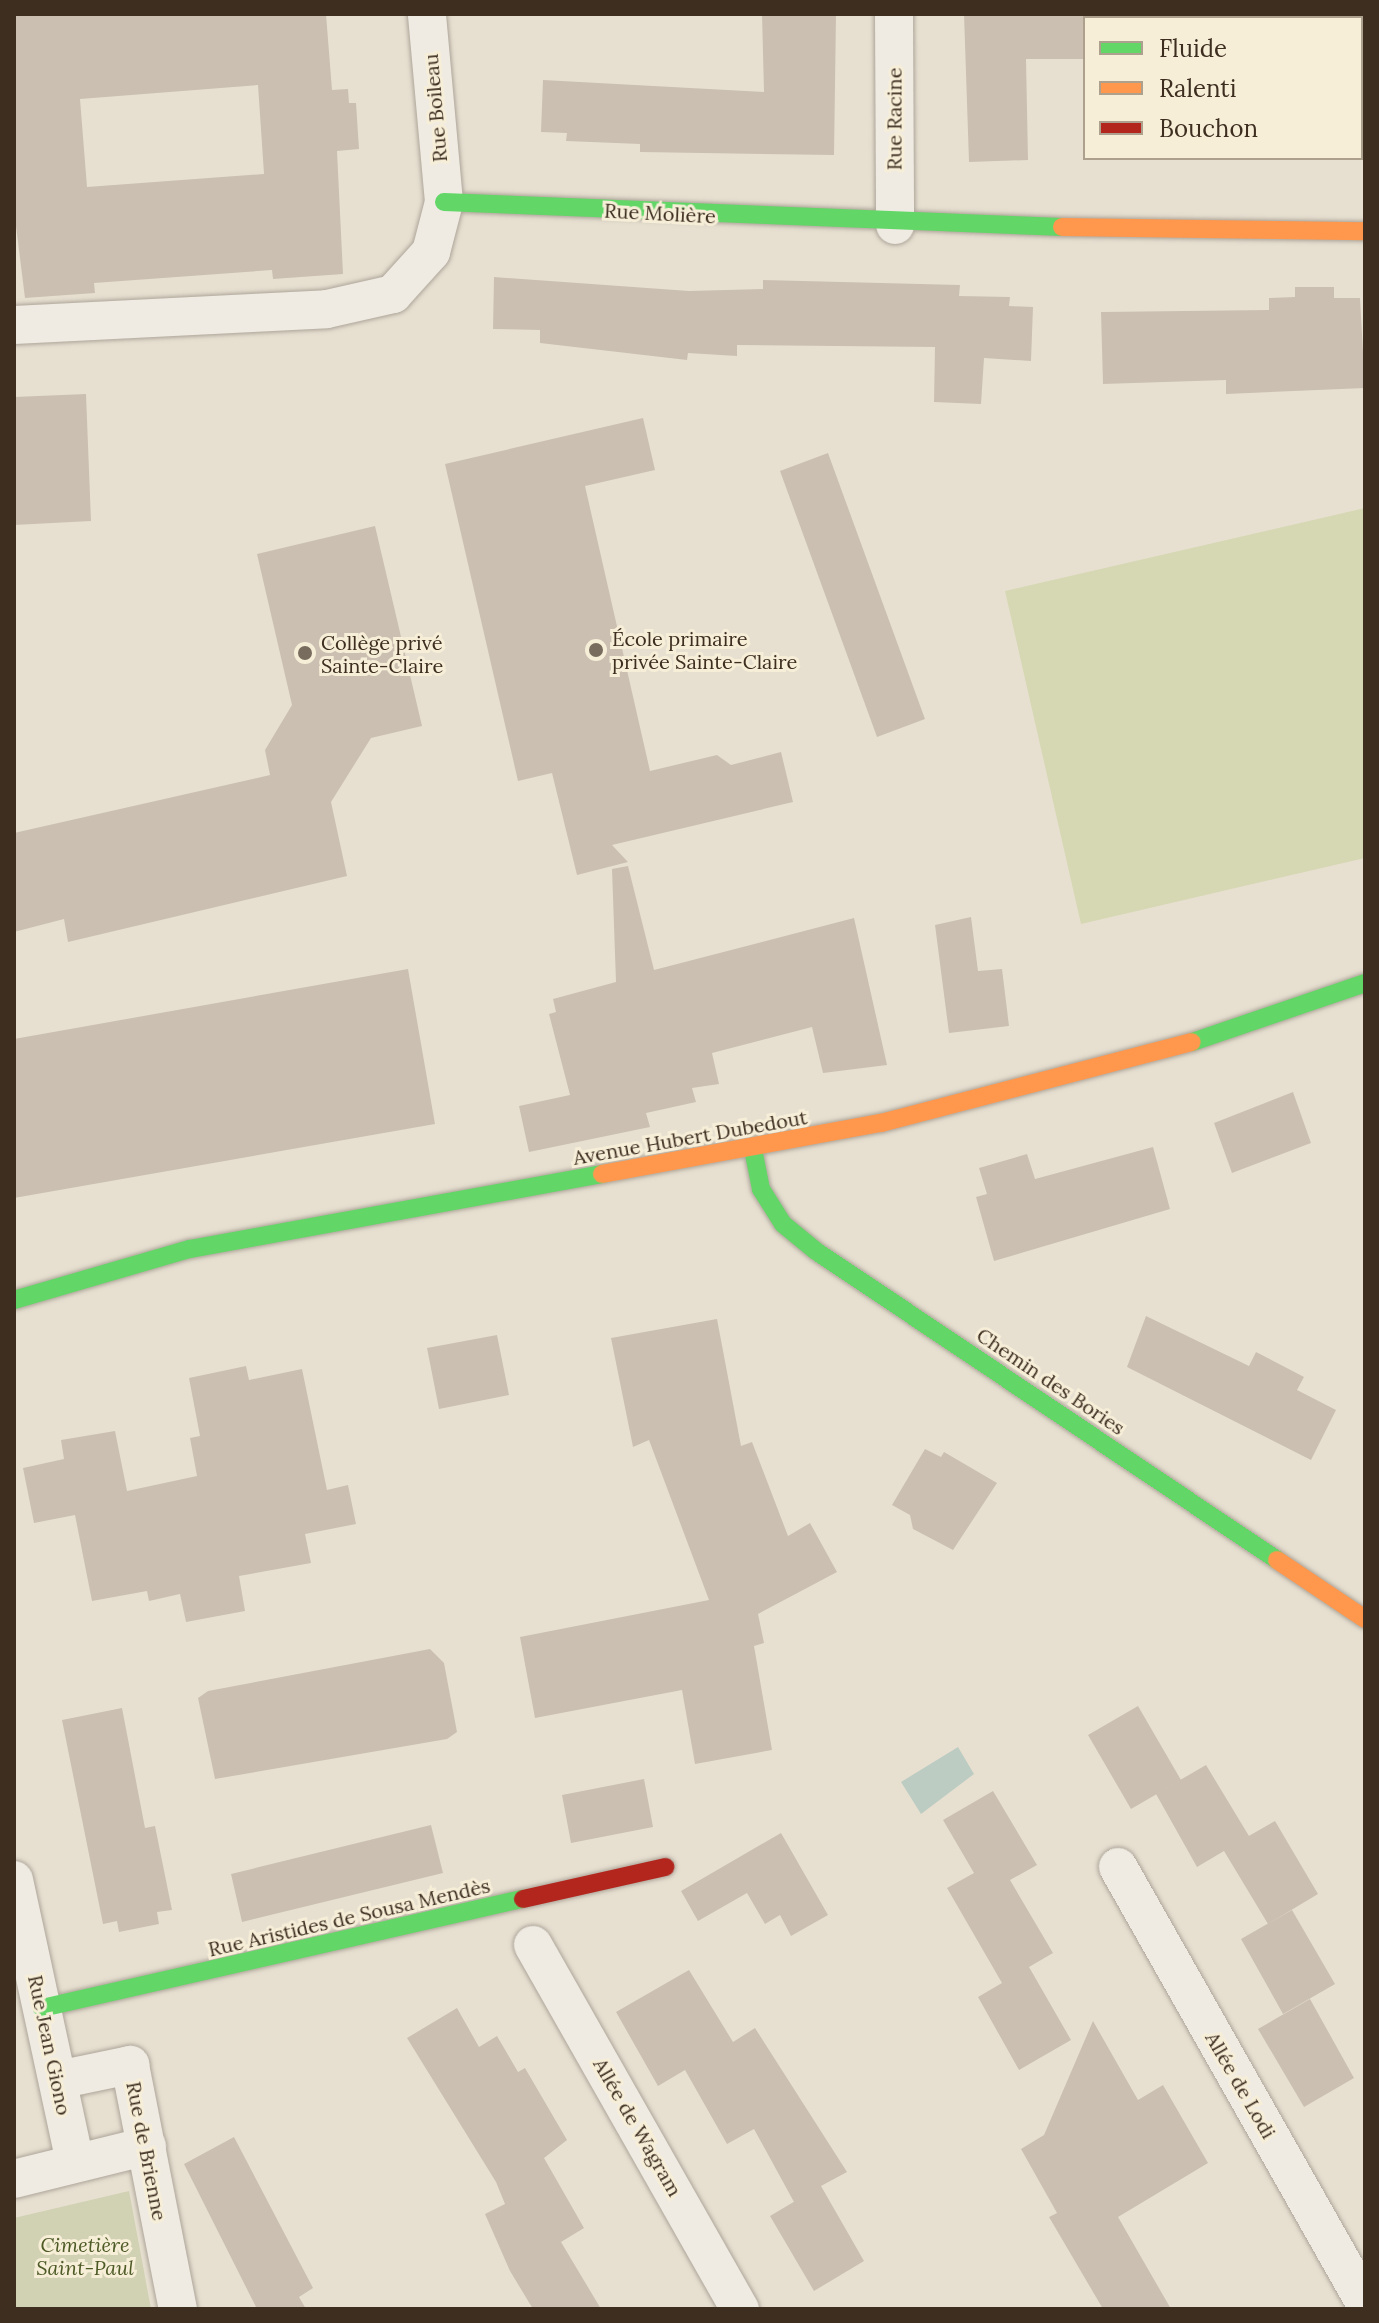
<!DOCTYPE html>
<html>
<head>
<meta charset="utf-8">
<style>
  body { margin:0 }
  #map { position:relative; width:1379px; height:2323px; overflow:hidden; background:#e7e0d1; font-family:Lora,serif }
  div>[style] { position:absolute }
  .green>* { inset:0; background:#d6d7b3 }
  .cemetery>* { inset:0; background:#d1d1b3 }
  .water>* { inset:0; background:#bcccc2 }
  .building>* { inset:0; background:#cbbfb2 }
  .roads { filter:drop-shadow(0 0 2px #ada599) drop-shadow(0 0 2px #ada599) }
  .street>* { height:38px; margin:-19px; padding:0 19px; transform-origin:19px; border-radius:19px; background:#efebe3 }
  .fast>* { height:18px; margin:-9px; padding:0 9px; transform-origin:9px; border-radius:9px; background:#63d668 }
  .slow>* { height:18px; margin:-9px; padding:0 9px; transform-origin:9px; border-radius:9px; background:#ff974d }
  .jam>* { height:18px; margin:-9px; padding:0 9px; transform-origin:9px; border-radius:9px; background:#b3261e }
  .dots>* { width:22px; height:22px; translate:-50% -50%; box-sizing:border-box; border:4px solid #f7eed8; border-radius:50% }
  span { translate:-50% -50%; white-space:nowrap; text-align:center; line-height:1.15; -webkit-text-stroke:6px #f7eed8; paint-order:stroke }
  .street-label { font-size:20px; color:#3d2e20 }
  .poi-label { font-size:20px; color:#3d2e20 }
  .left { translate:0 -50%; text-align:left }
  .park-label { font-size:20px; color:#4d5a26; font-style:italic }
  .frame { position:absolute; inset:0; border:16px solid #3d2e20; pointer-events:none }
  .legend { position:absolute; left:1083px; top:16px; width:280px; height:144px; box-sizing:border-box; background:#f7eed8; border:2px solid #ada18e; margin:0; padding:10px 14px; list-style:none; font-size:24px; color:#3d2e20 }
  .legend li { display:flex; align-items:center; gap:16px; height:40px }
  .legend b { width:40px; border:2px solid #ada18e }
</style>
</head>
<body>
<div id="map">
  <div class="green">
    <i style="clip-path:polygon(1365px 508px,1365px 858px,1081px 924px,1005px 591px)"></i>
  </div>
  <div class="cemetery">
    <i style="clip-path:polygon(129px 2191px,151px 2309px,14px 2309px,14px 2218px)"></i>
  </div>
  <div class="water">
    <i style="clip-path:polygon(958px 1747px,974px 1774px,921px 1814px,901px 1782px)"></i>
  </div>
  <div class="building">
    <i style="clip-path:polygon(evenodd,14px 14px,326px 14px,332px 90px,348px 89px,349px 103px,356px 103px,359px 149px,337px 151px,343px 274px,273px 279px,272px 270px,94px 283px,95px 293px,25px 298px,14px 210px,14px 14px,258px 85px,264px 174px,87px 187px,80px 99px,258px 85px)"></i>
    <i style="clip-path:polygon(762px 14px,836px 14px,834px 155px,640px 152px,640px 144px,566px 141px,567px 133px,541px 132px,543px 80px,764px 92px)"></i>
    <i style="clip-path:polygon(964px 14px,1085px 14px,1085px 59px,1026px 59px,1028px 160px,969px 162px)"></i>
    <i style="clip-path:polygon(494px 277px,689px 291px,763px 289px,763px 280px,960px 285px,959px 296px,1010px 297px,1009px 306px,1033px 307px,1031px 361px,984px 358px,981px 404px,934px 402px,935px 347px,737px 345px,737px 356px,688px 353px,687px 360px,540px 343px,540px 330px,493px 329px)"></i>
    <i style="clip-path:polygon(1295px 287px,1334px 287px,1334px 298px,1360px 298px,1365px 388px,1226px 394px,1226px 380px,1103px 384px,1101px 312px,1269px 310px,1269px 298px,1295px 297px)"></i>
    <i style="clip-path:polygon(86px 394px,91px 521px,14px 525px,14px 397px)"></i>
    <i style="clip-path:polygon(643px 418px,655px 470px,585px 486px,650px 771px,717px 755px,731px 765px,781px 752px,793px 802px,612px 845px,628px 862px,577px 875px,552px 773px,518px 781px,445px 464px)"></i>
    <i style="clip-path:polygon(828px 453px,925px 719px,877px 737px,780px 471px)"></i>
    <i style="clip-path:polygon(375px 526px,422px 726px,371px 738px,331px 802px,347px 876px,68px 942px,64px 919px,14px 932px,14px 833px,270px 775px,265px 750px,292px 705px,257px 554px)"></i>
    <i style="clip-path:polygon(628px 866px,654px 970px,854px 918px,887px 1065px,823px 1073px,812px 1027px,712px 1053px,719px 1084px,692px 1088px,696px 1102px,646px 1113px,650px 1127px,529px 1152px,519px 1106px,570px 1095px,549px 1014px,556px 1012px,553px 999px,616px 982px,612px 869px)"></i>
    <i style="clip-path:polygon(971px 917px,978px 971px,1002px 969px,1009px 1026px,949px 1033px,935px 925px)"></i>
    <i style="clip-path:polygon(408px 969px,435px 1124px,14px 1198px,14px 1039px)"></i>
    <i style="clip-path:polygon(1293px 1092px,1311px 1143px,1232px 1173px,1214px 1123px)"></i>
    <i style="clip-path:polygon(1153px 1147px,1170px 1209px,994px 1261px,976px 1197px,987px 1194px,979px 1168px,1027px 1154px,1035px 1179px)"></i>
    <i style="clip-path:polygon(1146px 1316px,1249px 1366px,1256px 1352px,1304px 1377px,1297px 1390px,1336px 1410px,1311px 1460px,1127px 1367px)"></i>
    <i style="clip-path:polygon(717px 1319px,741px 1446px,752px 1442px,788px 1536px,810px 1523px,837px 1572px,758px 1614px,764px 1643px,754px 1646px,772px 1750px,695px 1764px,682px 1690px,535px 1718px,520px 1637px,709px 1600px,649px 1440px,633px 1447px,611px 1338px)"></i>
    <i style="clip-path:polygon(497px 1335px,509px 1395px,439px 1409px,427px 1348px)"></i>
    <i style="clip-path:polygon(246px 1366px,249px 1380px,302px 1369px,327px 1490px,348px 1485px,356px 1524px,305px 1534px,311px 1563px,239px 1576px,245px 1611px,186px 1622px,180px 1594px,149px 1601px,147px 1591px,92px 1601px,75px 1515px,34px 1523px,23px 1468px,64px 1459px,61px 1440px,115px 1431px,127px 1491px,197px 1476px,190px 1438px,200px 1436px,189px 1378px)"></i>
    <i style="clip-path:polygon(925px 1449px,941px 1457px,944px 1452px,997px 1483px,953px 1550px,913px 1529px,910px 1515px,892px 1505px)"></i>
    <i style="clip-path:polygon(430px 1649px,444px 1663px,457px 1732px,447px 1739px,215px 1779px,198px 1698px,208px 1691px)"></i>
    <i style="clip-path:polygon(1138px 1706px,1181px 1780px,1131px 1809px,1088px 1735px)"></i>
    <i style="clip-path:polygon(122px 1708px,145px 1828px,155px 1826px,172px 1910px,157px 1912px,159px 1924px,119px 1932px,117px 1921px,103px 1924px,62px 1720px)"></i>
    <i style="clip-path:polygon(1206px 1765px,1249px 1836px,1240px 1841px,1275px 1821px,1318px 1894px,1268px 1924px,1224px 1851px,1197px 1867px,1156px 1794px)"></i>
    <i style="clip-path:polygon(644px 1779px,653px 1827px,571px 1843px,562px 1795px)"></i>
    <i style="clip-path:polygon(993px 1791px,1037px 1865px,1010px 1880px,1053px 1953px,1029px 1967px,1071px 2040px,1019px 2070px,978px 1997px,1002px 1983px,947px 1888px,974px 1873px,943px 1820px)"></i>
    <i style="clip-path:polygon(431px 1825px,443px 1873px,242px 1922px,231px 1874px)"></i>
    <i style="clip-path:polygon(781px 1833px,828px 1915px,791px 1936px,780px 1915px,765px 1924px,747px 1893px,698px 1921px,681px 1891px)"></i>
    <i style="clip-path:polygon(1292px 1910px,1335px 1984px,1283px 2014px,1241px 1939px)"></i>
    <i style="clip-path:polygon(689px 1970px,733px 2042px,755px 2028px,847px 2172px,821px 2186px,864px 2261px,814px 2291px,770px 2216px,807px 2194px,794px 2202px,754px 2129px,727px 2144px,685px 2070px,658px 2086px,616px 2012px)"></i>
    <i style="clip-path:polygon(1310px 1999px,1354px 2078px,1304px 2107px,1258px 2029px)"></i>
    <i style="clip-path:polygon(457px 2008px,479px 2047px,497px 2036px,518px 2072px,525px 2068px,567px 2140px,544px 2158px,584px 2228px,561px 2242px,601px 2309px,533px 2309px,510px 2271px,485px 2214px,505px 2204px,496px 2182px,407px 2038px)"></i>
    <i style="clip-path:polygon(1093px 2021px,1138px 2100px,1163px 2085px,1208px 2163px,1118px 2217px,1171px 2309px,1103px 2309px,1049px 2217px,1057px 2213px,1021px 2149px,1044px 2135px)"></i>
    <i style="clip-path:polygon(234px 2137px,313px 2288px,299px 2297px,306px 2309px,257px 2309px,184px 2164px)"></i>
  </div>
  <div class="roads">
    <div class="street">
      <i style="left:894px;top:14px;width:211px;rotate:89.7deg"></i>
      <i style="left:14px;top:325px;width:313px;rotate:-2.9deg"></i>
      <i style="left:327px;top:309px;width:68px;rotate:-12.8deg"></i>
      <i style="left:393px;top:294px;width:57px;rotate:-47.9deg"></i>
      <i style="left:431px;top:252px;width:52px;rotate:-75.4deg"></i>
      <i style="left:444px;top:202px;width:189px;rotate:-95.2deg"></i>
      <i style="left:1118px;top:1867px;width:501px;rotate:60.47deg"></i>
      <i style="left:14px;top:1880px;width:289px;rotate:77.8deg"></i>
      <i style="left:533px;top:1945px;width:419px;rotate:60.4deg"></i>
      <i style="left:58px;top:2080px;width:74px;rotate:-11.8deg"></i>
      <i style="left:130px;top:2065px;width:249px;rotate:78.9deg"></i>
      <i style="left:14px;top:2179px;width:137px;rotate:-13.9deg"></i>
    </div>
    <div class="fast">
      <i style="left:444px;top:202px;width:619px;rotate:2.32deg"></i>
      <i style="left:1192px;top:1042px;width:183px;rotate:-18.8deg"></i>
      <i style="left:753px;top:1149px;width:41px;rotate:78.7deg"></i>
      <i style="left:761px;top:1189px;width:41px;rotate:57.8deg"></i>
      <i style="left:783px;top:1224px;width:43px;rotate:39.3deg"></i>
      <i style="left:816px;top:1251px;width:555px;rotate:33.83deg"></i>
      <i style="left:14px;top:1300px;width:183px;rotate:-16.2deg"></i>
      <i style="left:190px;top:1249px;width:419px;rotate:-10.3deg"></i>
      <i style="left:42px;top:2008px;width:493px;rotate:-12.8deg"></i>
    </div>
    <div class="slow">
      <i style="left:1062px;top:227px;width:303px;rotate:0.8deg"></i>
      <i style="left:602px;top:1174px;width:284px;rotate:-10.4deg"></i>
      <i style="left:881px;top:1123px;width:321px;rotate:-14.6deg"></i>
      <i style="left:1277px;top:1560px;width:106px;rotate:33.8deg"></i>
    </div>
    <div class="jam">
      <i style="left:523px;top:1899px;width:146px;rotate:-12.7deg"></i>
    </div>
  </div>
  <div class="dots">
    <i style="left:596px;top:650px;background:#786c5e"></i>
    <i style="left:305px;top:653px;background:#786c5e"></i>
  </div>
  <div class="street-label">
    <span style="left:435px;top:108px;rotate:-95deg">Rue Boileau</span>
    <span style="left:894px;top:119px;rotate:-90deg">Rue Racine</span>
    <span style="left:660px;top:213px;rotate:3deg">Rue Molière</span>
    <span style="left:690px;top:1137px;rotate:-10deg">Avenue Hubert Dubedout</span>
    <span style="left:1051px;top:1381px;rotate:34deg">Chemin des Bories</span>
    <span style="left:349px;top:1917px;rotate:-13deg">Rue Aristides de Sousa Mendès</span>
    <span style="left:50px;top:2045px;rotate:78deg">Rue Jean Giono</span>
    <span style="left:1241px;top:2085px;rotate:60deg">Allée de Lodi</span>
    <span style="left:638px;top:2127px;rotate:60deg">Allée de Wagram</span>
    <span style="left:147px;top:2151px;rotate:79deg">Rue de Brienne</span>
  </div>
  <div class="poi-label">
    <span class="left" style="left:612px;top:650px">École primaire<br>privée Sainte-Claire</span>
    <span class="left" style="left:321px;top:654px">Collège privé<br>Sainte-Claire</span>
  </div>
  <div class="park-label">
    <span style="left:85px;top:2256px">Cimetière<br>Saint-Paul</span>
  </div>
  <div class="frame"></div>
  <ul class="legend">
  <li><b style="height:10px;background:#63d668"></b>Fluide</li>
  <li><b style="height:10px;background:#ff974d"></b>Ralenti</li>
  <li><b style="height:10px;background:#b3261e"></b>Bouchon</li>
  </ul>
</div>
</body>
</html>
